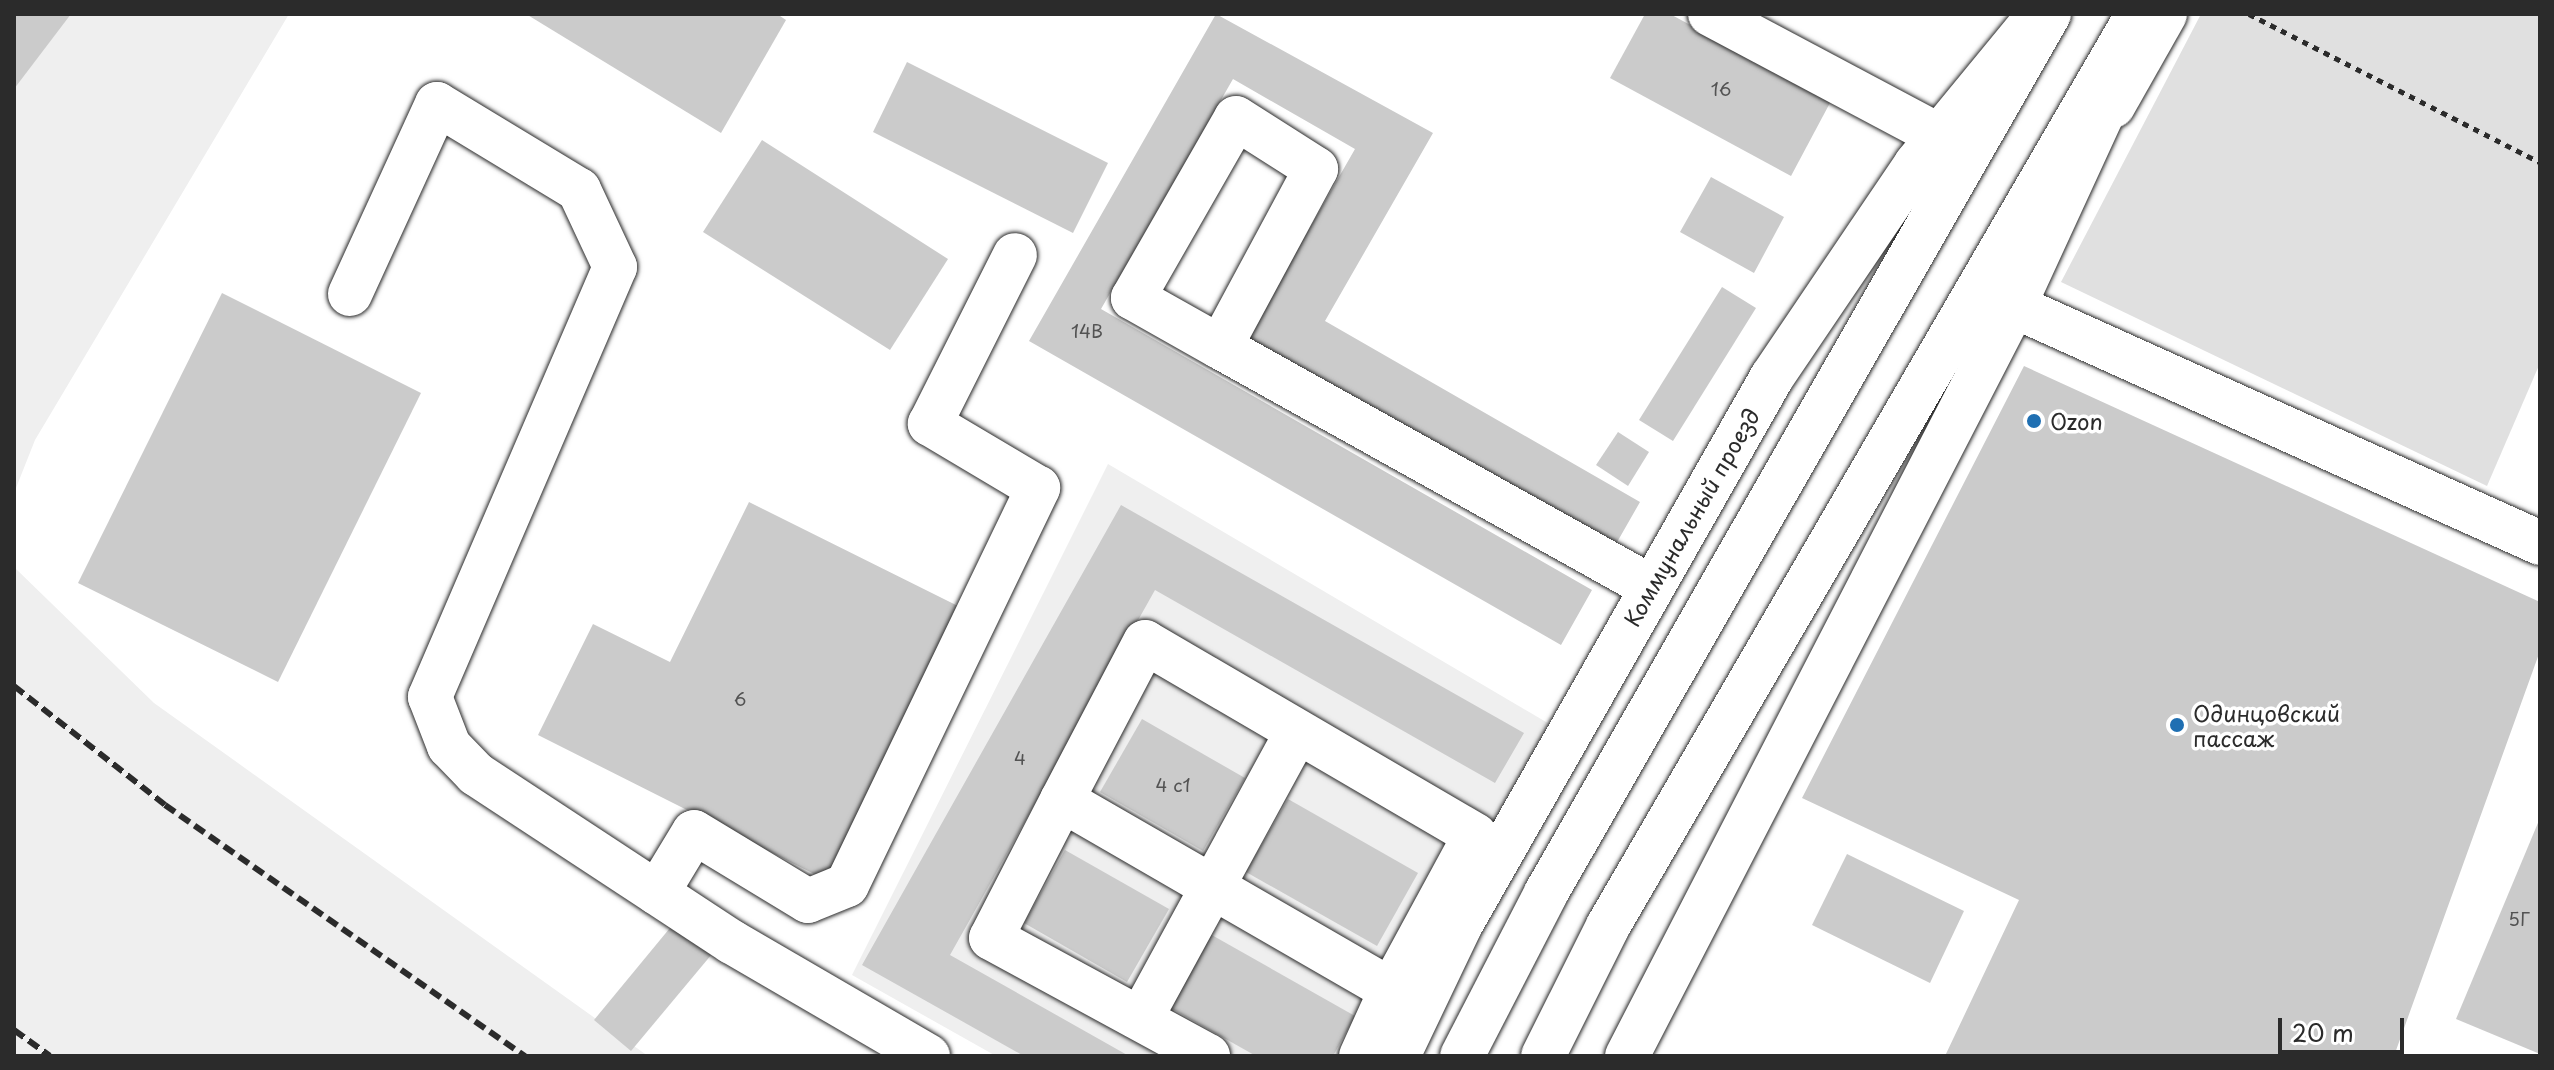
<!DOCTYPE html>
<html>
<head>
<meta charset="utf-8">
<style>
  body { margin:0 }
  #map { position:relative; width:2554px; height:1070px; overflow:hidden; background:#fff; font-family:"Playpen Sans",sans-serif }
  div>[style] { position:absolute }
  .built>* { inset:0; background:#efefef }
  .green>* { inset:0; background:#e0e0e0 }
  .building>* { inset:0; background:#cbcbcb }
  .path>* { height:5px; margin-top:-2.5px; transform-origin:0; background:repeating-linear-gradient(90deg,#2b2b2b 0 6px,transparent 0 12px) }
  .roads { filter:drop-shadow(0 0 2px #2b2b2b) drop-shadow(0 0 2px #2b2b2b) }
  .minor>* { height:44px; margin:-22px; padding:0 22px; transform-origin:22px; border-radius:22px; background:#fff }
  .major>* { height:44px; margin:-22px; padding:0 22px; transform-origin:22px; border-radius:22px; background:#fff }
  .rail>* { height:6px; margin-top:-3px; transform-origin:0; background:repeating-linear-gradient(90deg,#2b2b2b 0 12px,transparent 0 18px) }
  .dots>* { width:22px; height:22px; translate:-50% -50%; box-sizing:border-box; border:4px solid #fff; border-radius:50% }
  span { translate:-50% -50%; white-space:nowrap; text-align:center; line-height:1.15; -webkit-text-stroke:7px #fff; paint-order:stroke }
  .number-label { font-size:18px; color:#535353 }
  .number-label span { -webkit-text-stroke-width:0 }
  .poi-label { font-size:22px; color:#2b2b2b }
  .left { translate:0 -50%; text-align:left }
  .street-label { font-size:22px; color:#2b2b2b }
  .frame { position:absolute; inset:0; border:16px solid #2b2b2b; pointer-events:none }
  .scale { position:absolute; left:2278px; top:1018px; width:126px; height:36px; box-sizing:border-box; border:4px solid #2b2b2b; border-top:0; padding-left:10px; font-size:24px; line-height:28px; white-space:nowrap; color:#2b2b2b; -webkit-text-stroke:6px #fff; paint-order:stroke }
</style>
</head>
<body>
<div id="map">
  <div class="built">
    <i style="clip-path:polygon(14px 14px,289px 14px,35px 440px,14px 493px)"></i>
    <i style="clip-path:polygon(1108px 464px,1558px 729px,1384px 1056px,996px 1056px,852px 975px)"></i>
    <i style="clip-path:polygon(14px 567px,154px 703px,648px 1056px,14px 1056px)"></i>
  </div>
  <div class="green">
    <i style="clip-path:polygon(2201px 14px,2540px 14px,2540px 363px,2487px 486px,2061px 282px)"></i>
  </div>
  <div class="building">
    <i style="clip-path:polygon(14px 14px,71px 14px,14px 89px)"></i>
    <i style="clip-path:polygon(526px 14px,777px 14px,786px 20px,721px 133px)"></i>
    <i style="clip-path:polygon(1216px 14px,1433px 133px,1325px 321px,1640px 502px,1612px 551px,1245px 341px,1355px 149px,1233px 79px,1101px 309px,1592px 590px,1561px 645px,1029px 341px)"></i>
    <i style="clip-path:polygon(1645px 14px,1670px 14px,1831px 101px,1791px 176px,1610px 78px)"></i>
    <i style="clip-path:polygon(907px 62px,1108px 163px,1073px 233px,873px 132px)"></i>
    <i style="clip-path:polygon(762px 140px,948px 259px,890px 350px,703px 232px)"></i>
    <i style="clip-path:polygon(1711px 177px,1784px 217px,1754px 273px,1680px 232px)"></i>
    <i style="clip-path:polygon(1722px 287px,1756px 308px,1673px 441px,1639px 420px)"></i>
    <i style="clip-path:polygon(222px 293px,421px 393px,278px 682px,78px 583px)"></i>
    <i style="clip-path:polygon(2024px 366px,2540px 602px,2540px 651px,2394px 1056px,1945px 1056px,2019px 900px,1802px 798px)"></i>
    <i style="clip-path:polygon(1618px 432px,1649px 452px,1628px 486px,1596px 465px)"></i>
    <i style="clip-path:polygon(749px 502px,968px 611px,832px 883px,538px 735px,593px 624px,670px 662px)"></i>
    <i style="clip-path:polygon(1121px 505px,1524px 733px,1495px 783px,1155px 590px,950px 955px,1129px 1056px,1024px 1056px,862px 965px)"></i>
    <i style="clip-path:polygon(1142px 719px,1245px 778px,1203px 851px,1100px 792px)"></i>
    <i style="clip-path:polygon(1288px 799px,1418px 873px,1377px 946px,1246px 872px)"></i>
    <i style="clip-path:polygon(2540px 818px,2540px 1054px,2456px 1019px)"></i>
    <i style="clip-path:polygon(1065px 850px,1169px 909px,1127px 982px,1024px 923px)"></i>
    <i style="clip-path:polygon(1847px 854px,1964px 911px,1930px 983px,1812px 925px)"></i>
    <i style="clip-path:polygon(679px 917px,717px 948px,631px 1051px,594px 1020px)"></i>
    <i style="clip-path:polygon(1210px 934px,1355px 1016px,1333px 1056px,1256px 1056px,1169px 1007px)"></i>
  </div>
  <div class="path">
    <i style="left:2249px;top:14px;width:326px;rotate:27deg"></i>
  </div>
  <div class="roads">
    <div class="minor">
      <i style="left:1710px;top:14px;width:259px;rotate:28deg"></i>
      <i style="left:2113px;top:106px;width:106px;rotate:-60.5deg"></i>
      <i style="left:350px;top:294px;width:209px;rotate:-65.4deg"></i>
      <i style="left:437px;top:104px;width:166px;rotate:31.2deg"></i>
      <i style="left:579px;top:190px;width:85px;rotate:64.9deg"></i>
      <i style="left:615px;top:267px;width:468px;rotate:113.3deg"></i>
      <i style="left:430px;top:697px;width:53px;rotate:68.8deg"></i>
      <i style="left:449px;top:746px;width:39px;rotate:46deg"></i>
      <i style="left:476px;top:774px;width:306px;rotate:33.3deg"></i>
      <i style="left:732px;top:942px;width:227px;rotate:30.2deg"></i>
      <i style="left:2014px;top:306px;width:577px;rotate:24.25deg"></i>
      <i style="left:1220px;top:347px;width:100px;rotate:-150.6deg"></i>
      <i style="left:1133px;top:298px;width:207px;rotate:-60.2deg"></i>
      <i style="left:1236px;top:118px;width:95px;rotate:32.5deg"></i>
      <i style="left:1316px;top:169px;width:202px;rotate:118.3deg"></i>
      <i style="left:1220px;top:347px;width:493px;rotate:29.1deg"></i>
      <i style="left:1062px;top:800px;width:380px;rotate:30deg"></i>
      <i style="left:1391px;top:990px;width:176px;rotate:-61.5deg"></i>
      <i style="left:1475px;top:835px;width:382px;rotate:-149.7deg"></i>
      <i style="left:1145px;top:642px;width:178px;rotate:117.7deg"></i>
      <i style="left:1062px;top:800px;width:155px;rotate:117.2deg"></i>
      <i style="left:991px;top:938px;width:247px;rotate:28.5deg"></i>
      <i style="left:657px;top:893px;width:71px;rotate:-58.8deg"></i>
      <i style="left:694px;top:832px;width:133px;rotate:31.2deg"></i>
      <i style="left:808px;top:901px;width:42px;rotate:-22.3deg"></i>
      <i style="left:847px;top:885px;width:441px;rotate:-64.3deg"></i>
      <i style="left:1038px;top:488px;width:126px;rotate:-149.3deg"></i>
      <i style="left:930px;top:424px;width:189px;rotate:-63.3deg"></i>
      <i style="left:1141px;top:1018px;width:326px;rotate:-61.4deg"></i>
      <i style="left:1361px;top:1056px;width:72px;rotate:-65.6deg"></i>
      <i style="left:1391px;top:990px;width:29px;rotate:29deg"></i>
      <i style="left:1398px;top:1056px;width:146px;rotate:-64.5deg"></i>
      <i style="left:1461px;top:924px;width:629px;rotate:-60.38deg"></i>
      <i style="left:1772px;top:377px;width:257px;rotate:-55.9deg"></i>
      <i style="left:1916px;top:164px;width:194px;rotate:-50.6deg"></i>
      <i style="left:1627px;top:1056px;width:844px;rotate:-62.71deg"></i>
      <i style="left:2014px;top:306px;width:253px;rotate:-65.3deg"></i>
    </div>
    <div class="major">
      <i style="left:1462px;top:1056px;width:183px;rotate:-62.7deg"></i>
      <i style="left:1546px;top:893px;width:1013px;rotate:-60.22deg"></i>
      <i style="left:1543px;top:1056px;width:145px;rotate:-63.4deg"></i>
      <i style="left:1608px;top:926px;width:1055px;rotate:-59.84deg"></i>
    </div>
  </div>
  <div class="rail">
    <i style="left:14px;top:686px;width:192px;rotate:38.2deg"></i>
    <i style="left:165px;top:805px;width:439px;rotate:34.9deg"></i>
    <i style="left:14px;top:1030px;width:44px;rotate:35.8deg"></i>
  </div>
  <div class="dots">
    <i style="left:2034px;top:421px;background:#1f6fb2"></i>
    <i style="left:2177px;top:725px;background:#1f6fb2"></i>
  </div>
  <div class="number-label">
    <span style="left:1721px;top:89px">16</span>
    <span style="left:1087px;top:331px">14В</span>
    <span style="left:740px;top:699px">6</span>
    <span style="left:1020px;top:758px">4</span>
    <span style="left:1173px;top:785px">4 с1</span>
    <span style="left:2519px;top:919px">5Г</span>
  </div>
  <div class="poi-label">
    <span class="left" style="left:2050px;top:421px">Ozon</span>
    <span class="left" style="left:2193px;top:725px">Одинцовский<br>пассаж</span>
  </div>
  <div class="street-label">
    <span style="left:1691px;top:517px;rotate:-60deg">Коммунальный проезд</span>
  </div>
  <div class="frame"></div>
  <div class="scale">20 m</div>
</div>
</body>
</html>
